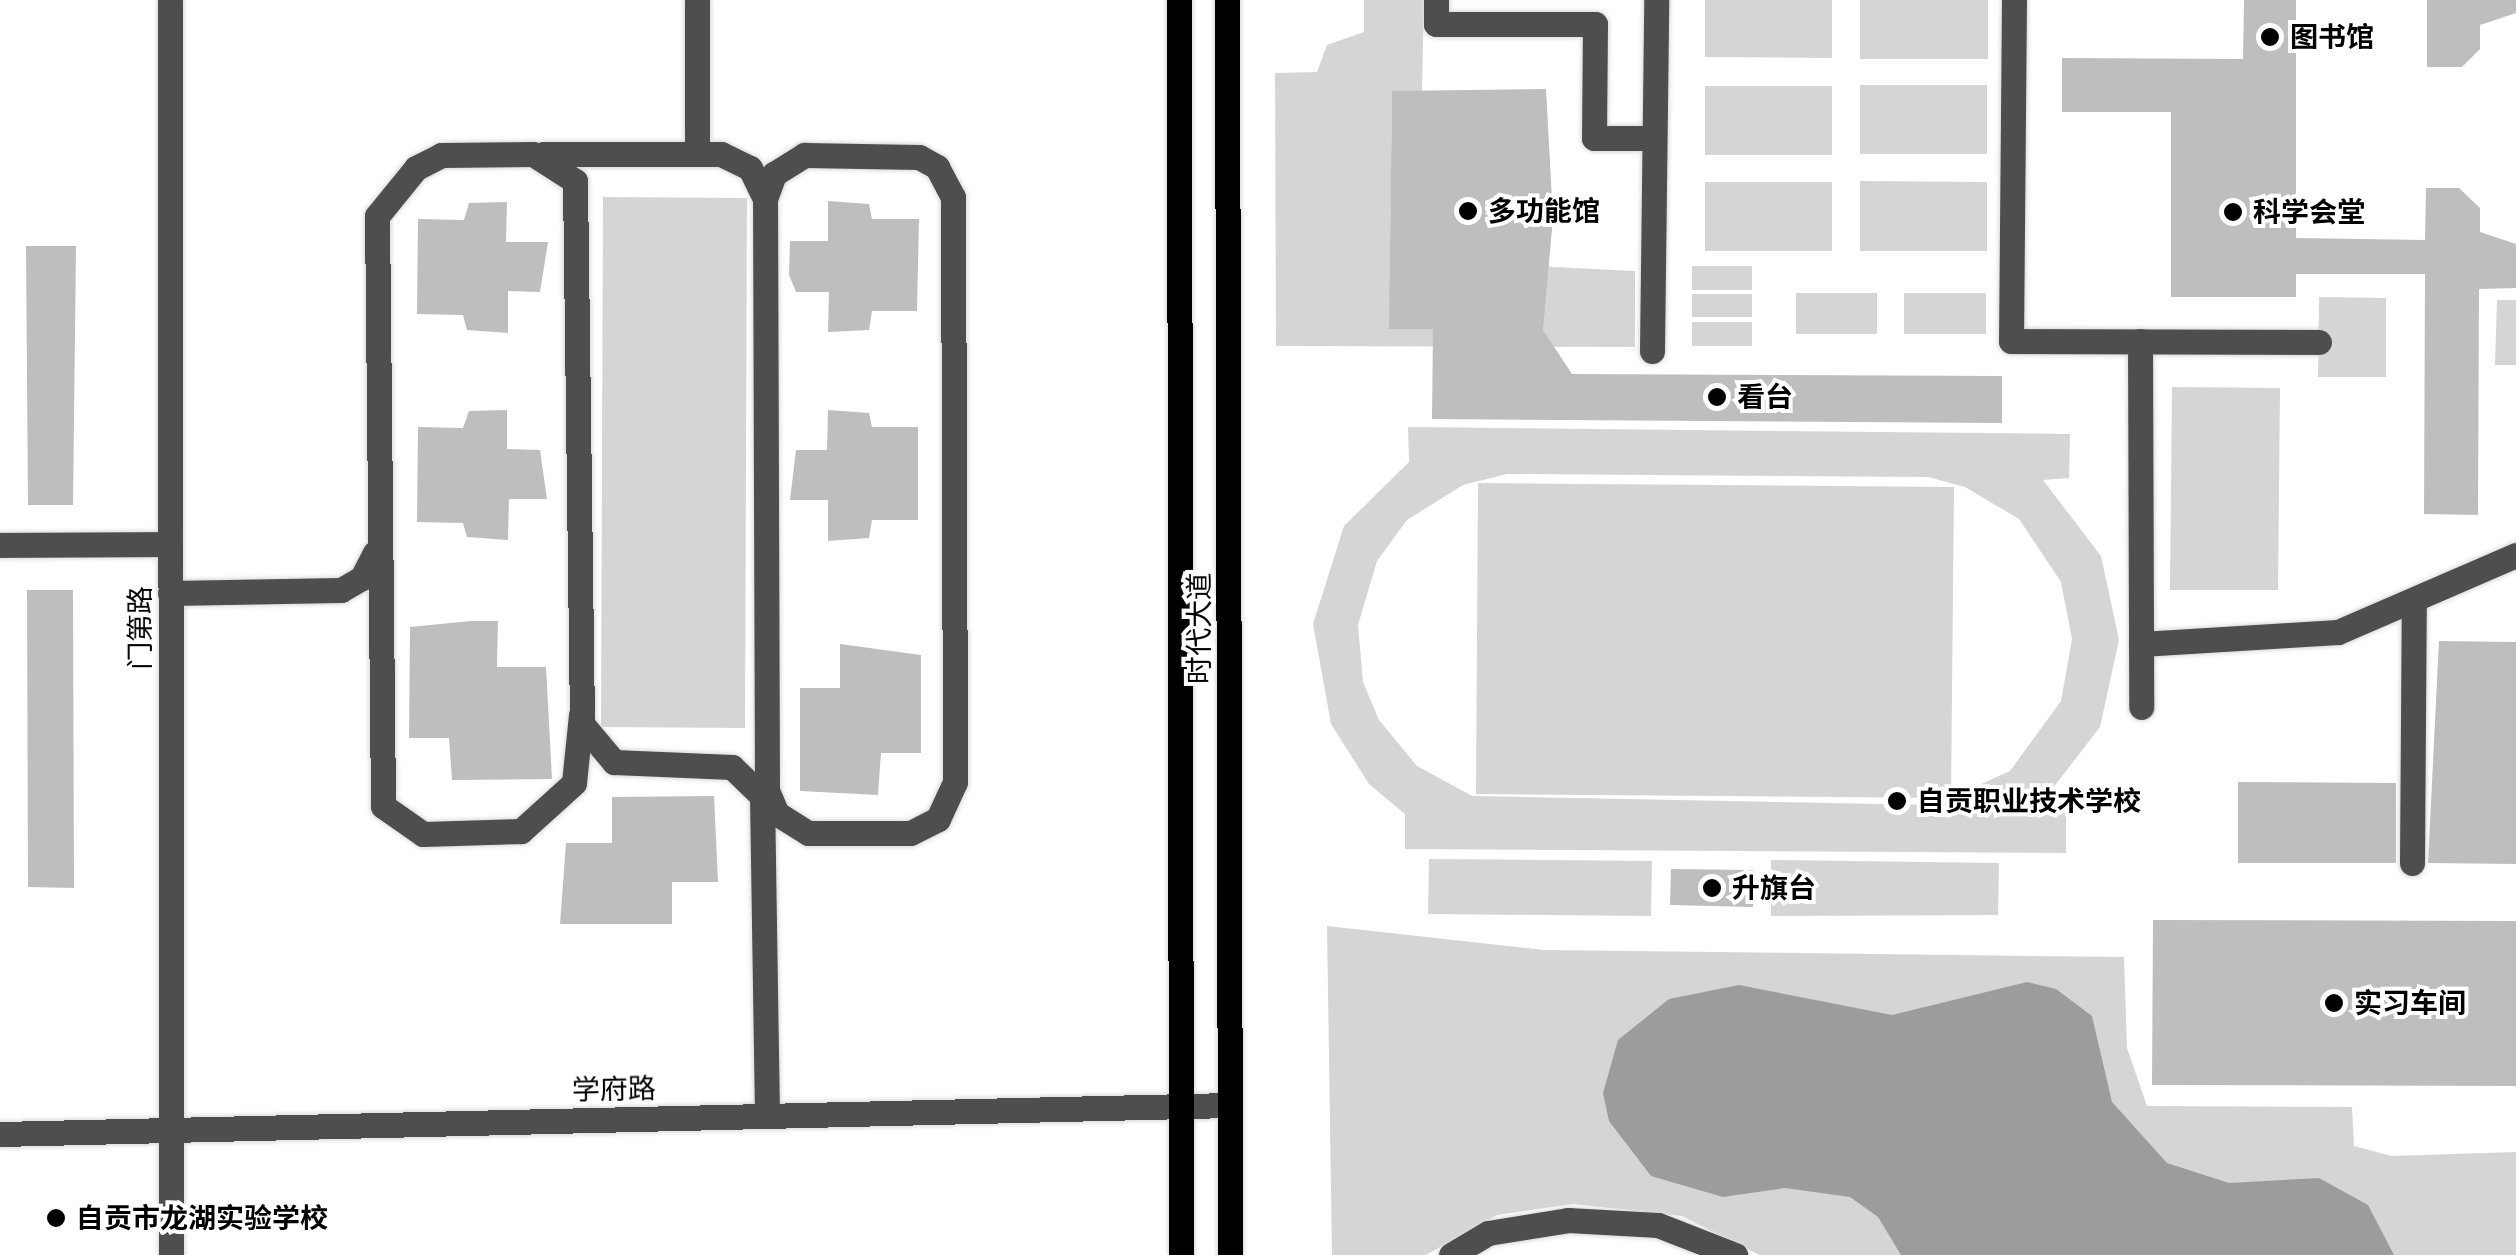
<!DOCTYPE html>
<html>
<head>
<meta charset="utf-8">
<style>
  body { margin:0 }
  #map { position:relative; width:2516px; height:1255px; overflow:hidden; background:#fff; font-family:"Golos Text","Noto Sans SC",sans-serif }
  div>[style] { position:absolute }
  .green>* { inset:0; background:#d5d5d5 }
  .water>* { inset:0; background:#9c9c9c }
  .building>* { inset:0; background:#bebebe }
  .roads { filter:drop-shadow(0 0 2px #dbdbdb) drop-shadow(0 0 2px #dbdbdb) }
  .minor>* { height:25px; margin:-12.5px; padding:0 12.5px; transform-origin:12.5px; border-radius:12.5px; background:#4e4e4e }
  .major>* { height:25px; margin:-12.5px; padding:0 12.5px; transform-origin:12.5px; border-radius:12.5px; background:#000 }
  .dots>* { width:28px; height:28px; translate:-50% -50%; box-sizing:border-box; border:5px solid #fff; border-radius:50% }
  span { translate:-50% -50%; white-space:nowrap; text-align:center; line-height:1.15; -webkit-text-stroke:8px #fff; paint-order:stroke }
  .poi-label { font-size:28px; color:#000; font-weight:700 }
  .left { translate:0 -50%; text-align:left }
  .street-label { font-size:28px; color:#000 }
</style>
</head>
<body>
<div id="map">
  <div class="green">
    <i style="clip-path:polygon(1364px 0,1424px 0,1422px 91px,1392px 91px,1390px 259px,1635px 271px,1635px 347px,1276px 346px,1275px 73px,1317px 72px,1327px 45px,1364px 32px)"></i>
    <i style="clip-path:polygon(1705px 0,1832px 0,1832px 58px,1705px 57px)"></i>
    <i style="clip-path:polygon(1860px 0,1988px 0,1988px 59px,1860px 59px)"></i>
    <i style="clip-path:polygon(1860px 85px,1987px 85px,1987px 154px,1860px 154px)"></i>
    <i style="clip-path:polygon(1705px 86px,1832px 86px,1832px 155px,1705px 155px)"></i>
    <i style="clip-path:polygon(1860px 181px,1987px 182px,1987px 251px,1860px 251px)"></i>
    <i style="clip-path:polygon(1705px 182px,1832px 182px,1832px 251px,1705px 251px)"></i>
    <i style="clip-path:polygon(603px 197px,747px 198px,745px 728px,601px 727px)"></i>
    <i style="clip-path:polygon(1692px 266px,1752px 266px,1752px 290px,1692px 290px)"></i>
    <i style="clip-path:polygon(1877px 293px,1877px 334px,1796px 334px,1796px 293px)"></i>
    <i style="clip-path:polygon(1986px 293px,1986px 334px,1904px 334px,1904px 293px)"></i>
    <i style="clip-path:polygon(1692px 294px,1752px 294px,1752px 317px,1692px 317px)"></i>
    <i style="clip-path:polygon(2319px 297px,2386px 298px,2386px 377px,2318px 377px)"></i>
    <i style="clip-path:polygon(2497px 300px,2516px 300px,2516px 365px,2495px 365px)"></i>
    <i style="clip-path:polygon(1692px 322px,1752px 322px,1752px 346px,1692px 346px)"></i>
    <i style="clip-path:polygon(2172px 387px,2280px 388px,2278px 590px,2170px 590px)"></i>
    <i style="clip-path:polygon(evenodd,1408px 427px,2070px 434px,2069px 478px,2043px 480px,2101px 556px,2119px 640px,2100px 727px,2039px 806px,2066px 807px,2066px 853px,1405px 849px,1405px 814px,1369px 784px,1331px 724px,1313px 624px,1344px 526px,1409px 462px,1408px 427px,1507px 474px,1928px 477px,1965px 487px,2019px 519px,2061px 582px,2072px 639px,2061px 701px,2010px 771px,1935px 805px,1472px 796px,1417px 766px,1379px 720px,1363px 682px,1358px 625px,1377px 561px,1407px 520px,1463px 485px,1507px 474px)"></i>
    <i style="clip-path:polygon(1478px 483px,1954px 487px,1951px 798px,1476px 794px)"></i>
    <i style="clip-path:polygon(1429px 859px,1652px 861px,1651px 916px,1428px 914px)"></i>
    <i style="clip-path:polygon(1771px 860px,1999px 863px,1998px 915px,1771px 916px)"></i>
    <i style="clip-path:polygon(1327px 926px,1545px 950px,2124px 957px,2127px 1048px,2147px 1106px,2352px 1107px,2354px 1146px,2391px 1156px,2516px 1152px,2516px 1255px,1759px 1255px,1682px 1216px,1573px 1204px,1497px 1215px,1426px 1255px,1332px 1255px)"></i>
  </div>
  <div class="water">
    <i style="clip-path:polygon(2027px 982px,2056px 989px,2092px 1016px,2112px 1102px,2167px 1163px,2229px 1183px,2319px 1178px,2368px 1205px,2394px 1255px,1901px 1255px,1878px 1217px,1850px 1197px,1785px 1188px,1723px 1197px,1651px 1176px,1609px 1121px,1603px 1093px,1618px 1040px,1669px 999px,1739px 985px,1892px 1015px)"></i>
  </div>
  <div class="building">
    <i style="clip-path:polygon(2244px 0,2296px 0,2296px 238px,2425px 240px,2426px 188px,2459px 188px,2480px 208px,2480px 232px,2516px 244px,2516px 288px,2479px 289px,2478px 515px,2424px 514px,2425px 274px,2296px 274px,2296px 297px,2171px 297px,2171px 112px,2062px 112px,2062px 58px,2243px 59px)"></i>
    <i style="clip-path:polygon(2427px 0,2516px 0,2516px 13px,2480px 25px,2480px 49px,2462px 67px,2427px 67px)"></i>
    <i style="clip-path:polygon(1546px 89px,1553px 218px,1543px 330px,1572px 374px,2002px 376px,2002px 423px,1432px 419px,1433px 329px,1389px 329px,1392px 91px)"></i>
    <i style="clip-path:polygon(828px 201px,869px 204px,872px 219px,919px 219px,917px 311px,872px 311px,869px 330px,828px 332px,829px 292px,796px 292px,789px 275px,790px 241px,828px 241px)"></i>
    <i style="clip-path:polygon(507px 202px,506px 242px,548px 242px,540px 292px,508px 291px,508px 333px,467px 330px,463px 315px,417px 314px,418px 219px,464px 220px,469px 203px)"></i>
    <i style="clip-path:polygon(26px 246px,76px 246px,73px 505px,28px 505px)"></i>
    <i style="clip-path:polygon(507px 410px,507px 449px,540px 450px,547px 499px,509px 499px,508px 540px,467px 537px,463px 523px,417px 522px,418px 427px,463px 428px,469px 411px)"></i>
    <i style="clip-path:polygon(828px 410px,869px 413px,872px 427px,918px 427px,918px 520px,872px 520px,869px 538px,828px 541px,828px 500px,790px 500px,796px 450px,827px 450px)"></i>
    <i style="clip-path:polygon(27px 590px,73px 590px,74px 888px,28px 887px)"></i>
    <i style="clip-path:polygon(471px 621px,498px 621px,497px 667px,546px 667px,552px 779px,452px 780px,449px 738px,409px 738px,410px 627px)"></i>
    <i style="clip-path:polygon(2439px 641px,2516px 642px,2516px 864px,2428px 863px)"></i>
    <i style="clip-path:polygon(840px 644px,921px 655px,921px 753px,881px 753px,878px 795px,800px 791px,800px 688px,840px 688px)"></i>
    <i style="clip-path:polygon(2238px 782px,2396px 783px,2396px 863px,2238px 863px)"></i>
    <i style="clip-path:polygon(714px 796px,718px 882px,672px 882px,672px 924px,560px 924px,566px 843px,612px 843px,612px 797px)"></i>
    <i style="clip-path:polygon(1671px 869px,1754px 870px,1753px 907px,1670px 905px)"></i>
    <i style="clip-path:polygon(2153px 920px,2516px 921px,2516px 1086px,2152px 1085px)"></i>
  </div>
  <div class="roads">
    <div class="minor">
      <i style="left:170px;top:0;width:1255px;rotate:89.95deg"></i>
      <i style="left:697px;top:0;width:154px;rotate:90deg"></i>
      <i style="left:1436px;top:0;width:24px;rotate:90deg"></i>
      <i style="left:1436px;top:24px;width:159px"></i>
      <i style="left:1595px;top:24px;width:114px;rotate:90.5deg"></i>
      <i style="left:1594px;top:138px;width:60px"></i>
      <i style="left:2014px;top:0;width:341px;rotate:90.5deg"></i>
      <i style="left:2011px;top:341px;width:308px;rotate:0.2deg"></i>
      <i style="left:543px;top:154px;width:178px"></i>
      <i style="left:721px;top:154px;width:32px;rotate:26deg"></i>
      <i style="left:750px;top:168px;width:34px;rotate:64deg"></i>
      <i style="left:804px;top:155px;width:115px;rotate:1deg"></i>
      <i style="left:919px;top:157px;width:21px;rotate:29deg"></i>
      <i style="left:937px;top:167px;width:34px;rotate:62deg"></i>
      <i style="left:953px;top:197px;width:585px;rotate:89.8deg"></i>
      <i style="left:955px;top:782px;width:41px;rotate:114.7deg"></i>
      <i style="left:938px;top:819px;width:31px;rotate:153deg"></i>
      <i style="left:910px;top:833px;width:102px;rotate:180deg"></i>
      <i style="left:808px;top:833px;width:36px;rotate:-148deg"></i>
      <i style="left:777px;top:814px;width:25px;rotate:-113deg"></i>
      <i style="left:767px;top:791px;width:592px;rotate:-90.19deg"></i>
      <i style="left:765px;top:199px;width:27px;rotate:-70deg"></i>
      <i style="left:774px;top:174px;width:36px;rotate:-32deg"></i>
      <i style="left:2140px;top:341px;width:366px;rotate:89.8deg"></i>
      <i style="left:1652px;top:351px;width:351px;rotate:-89.3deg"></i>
      <i style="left:0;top:545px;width:170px;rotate:-0.3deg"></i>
      <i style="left:170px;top:593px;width:171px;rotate:-1deg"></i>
      <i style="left:341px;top:590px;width:24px;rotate:-30deg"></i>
      <i style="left:362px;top:578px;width:28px;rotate:-63deg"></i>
      <i style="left:2141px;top:644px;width:197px;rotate:-3.5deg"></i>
      <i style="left:2338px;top:632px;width:194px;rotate:-23.4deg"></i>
      <i style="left:581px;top:715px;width:68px;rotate:95.9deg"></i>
      <i style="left:574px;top:783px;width:72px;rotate:137.8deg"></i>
      <i style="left:521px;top:831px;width:98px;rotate:178.2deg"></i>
      <i style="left:423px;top:834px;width:49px;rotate:-145deg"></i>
      <i style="left:383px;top:806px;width:590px;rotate:-90.58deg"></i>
      <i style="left:377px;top:216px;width:62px;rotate:-50.9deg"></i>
      <i style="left:416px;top:168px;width:28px;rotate:-27deg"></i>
      <i style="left:441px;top:155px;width:92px;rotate:-0.6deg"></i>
      <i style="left:533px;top:154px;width:50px;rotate:32.7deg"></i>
      <i style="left:575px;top:181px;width:543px;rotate:89.26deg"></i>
      <i style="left:582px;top:724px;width:50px;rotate:49.9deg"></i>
      <i style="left:614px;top:762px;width:118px;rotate:2.4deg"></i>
      <i style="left:732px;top:767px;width:42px;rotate:44deg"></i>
      <i style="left:762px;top:796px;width:319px;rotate:89.1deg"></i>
      <i style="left:2412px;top:863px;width:258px;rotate:-89.6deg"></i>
      <i style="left:0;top:1134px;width:1230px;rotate:-1.35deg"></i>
      <i style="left:1451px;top:1255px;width:43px;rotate:-30.7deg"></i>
      <i style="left:1488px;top:1233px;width:81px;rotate:-9.2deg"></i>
      <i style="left:1568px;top:1220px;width:90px;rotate:3.2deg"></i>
      <i style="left:1658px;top:1225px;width:83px;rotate:21.3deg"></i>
    </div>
    <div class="major">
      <i style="left:1179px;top:0;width:1255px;rotate:89.91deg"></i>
      <i style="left:1227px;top:0;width:1255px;rotate:89.86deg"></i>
    </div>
  </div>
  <div class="dots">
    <i style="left:2270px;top:37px;background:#000"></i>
    <i style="left:1468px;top:211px;background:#000"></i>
    <i style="left:2233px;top:212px;background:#000"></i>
    <i style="left:1717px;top:397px;background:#000"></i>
    <i style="left:1897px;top:801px;background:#000"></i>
    <i style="left:1712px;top:888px;background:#000"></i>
    <i style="left:2334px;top:1003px;background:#000"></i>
    <i style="left:56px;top:1218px;background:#000"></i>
  </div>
  <div class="poi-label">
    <span class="left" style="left:2290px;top:37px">图书馆</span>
    <span class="left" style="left:1488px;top:211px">多功能馆</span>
    <span class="left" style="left:2253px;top:212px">科学会堂</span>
    <span class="left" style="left:1737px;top:397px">看台</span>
    <span class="left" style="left:1917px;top:801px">自贡职业技术学校</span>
    <span class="left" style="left:1732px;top:888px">升旗台</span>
    <span class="left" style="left:2354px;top:1003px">实习车间</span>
    <span class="left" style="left:76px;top:1218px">自贡市龙湖实验学校</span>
  </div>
  <div class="street-label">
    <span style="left:140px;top:628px;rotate:-90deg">门第路</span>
    <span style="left:1199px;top:628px;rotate:-90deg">时代大道</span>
    <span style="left:614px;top:1089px;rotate:-1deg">学府路</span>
  </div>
</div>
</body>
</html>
